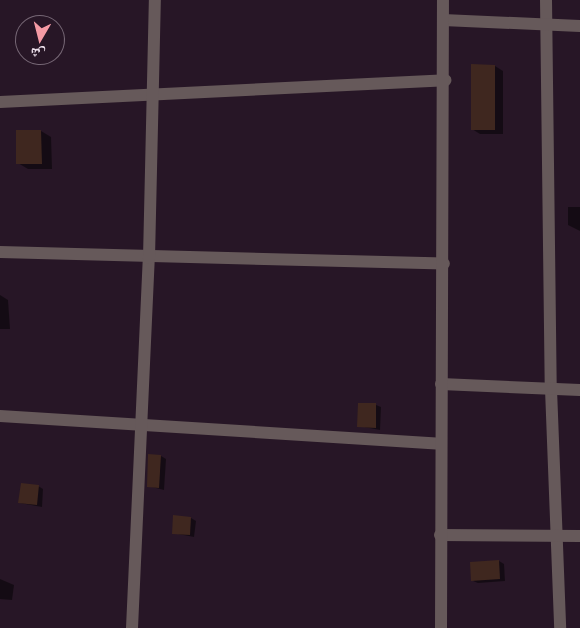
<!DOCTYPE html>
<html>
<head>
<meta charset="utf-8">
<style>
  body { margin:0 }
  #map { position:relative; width:580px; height:628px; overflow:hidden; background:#271626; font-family:"Libre Baskerville","Noto Naskh Arabic",serif }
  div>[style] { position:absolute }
  .shadow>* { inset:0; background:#0007 }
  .building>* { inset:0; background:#3f271f }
  .minor>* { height:12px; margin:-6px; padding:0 6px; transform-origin:6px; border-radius:6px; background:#66595a }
  .tertiary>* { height:12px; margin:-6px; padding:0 6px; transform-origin:6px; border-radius:6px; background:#66595a }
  span { translate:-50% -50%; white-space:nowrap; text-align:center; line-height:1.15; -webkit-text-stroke:4px #271626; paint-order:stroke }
  .north { position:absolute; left:15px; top:15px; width:50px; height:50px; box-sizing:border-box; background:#271626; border:1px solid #766775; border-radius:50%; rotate:188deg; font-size:14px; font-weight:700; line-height:20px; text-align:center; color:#ece0eb }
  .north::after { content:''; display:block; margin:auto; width:18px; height:22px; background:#f49aa4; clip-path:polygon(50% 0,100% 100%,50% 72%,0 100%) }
</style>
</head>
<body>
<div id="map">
  <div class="shadow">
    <i style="clip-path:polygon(495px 66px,503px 71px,503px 134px,480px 134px,472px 129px)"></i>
    <i style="clip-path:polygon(18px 131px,41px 131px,51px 137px,52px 169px,28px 169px,18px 163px)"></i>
    <i style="clip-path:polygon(568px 207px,580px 207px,580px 231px,568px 225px)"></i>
    <i style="clip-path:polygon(0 295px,8px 300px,10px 329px,0 329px)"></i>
    <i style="clip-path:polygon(376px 405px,381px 407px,380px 430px,359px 426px)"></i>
    <i style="clip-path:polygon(161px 456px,166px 459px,164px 490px,148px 486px)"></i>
    <i style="clip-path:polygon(38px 486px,43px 489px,42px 507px,20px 503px)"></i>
    <i style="clip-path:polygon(191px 518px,196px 521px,194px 537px,173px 533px)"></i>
    <i style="clip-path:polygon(499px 561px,504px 564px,505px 581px,478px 583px,473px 581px)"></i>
    <i style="clip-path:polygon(0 579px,14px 585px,12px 600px,0 599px)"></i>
  </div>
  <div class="building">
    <i style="clip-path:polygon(471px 64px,495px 65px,495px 130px,471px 130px)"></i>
    <i style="clip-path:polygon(16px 130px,41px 130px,42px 164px,16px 164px)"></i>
    <i style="clip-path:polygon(358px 403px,376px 403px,376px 428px,357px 427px)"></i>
    <i style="clip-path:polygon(148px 454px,161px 455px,159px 488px,147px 487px)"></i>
    <i style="clip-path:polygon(21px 483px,39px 485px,37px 505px,18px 503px)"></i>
    <i style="clip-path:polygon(173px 515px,191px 517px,190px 535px,172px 534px)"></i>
    <i style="clip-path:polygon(499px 560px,500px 579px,471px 581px,470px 562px)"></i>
  </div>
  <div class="minor">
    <i style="left:546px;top:0;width:389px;rotate:89.3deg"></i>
    <i style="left:551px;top:389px;width:239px;rotate:87.8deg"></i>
    <i style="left:443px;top:20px;width:137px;rotate:2.5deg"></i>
    <i style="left:0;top:102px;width:446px;rotate:-2.8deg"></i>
    <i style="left:0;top:252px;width:444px;rotate:1.5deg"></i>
    <i style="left:441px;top:384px;width:139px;rotate:2.5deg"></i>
    <i style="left:0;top:416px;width:441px;rotate:3.6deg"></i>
    <i style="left:440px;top:535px;width:140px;rotate:0.4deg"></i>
    <i style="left:132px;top:628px;width:370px;rotate:-87.4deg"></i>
    <i style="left:149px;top:258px;width:258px;rotate:-88.7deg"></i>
  </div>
  <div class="tertiary">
    <i style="left:441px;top:628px;width:628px;rotate:-89.82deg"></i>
  </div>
  <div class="north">ش</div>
</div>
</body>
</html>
